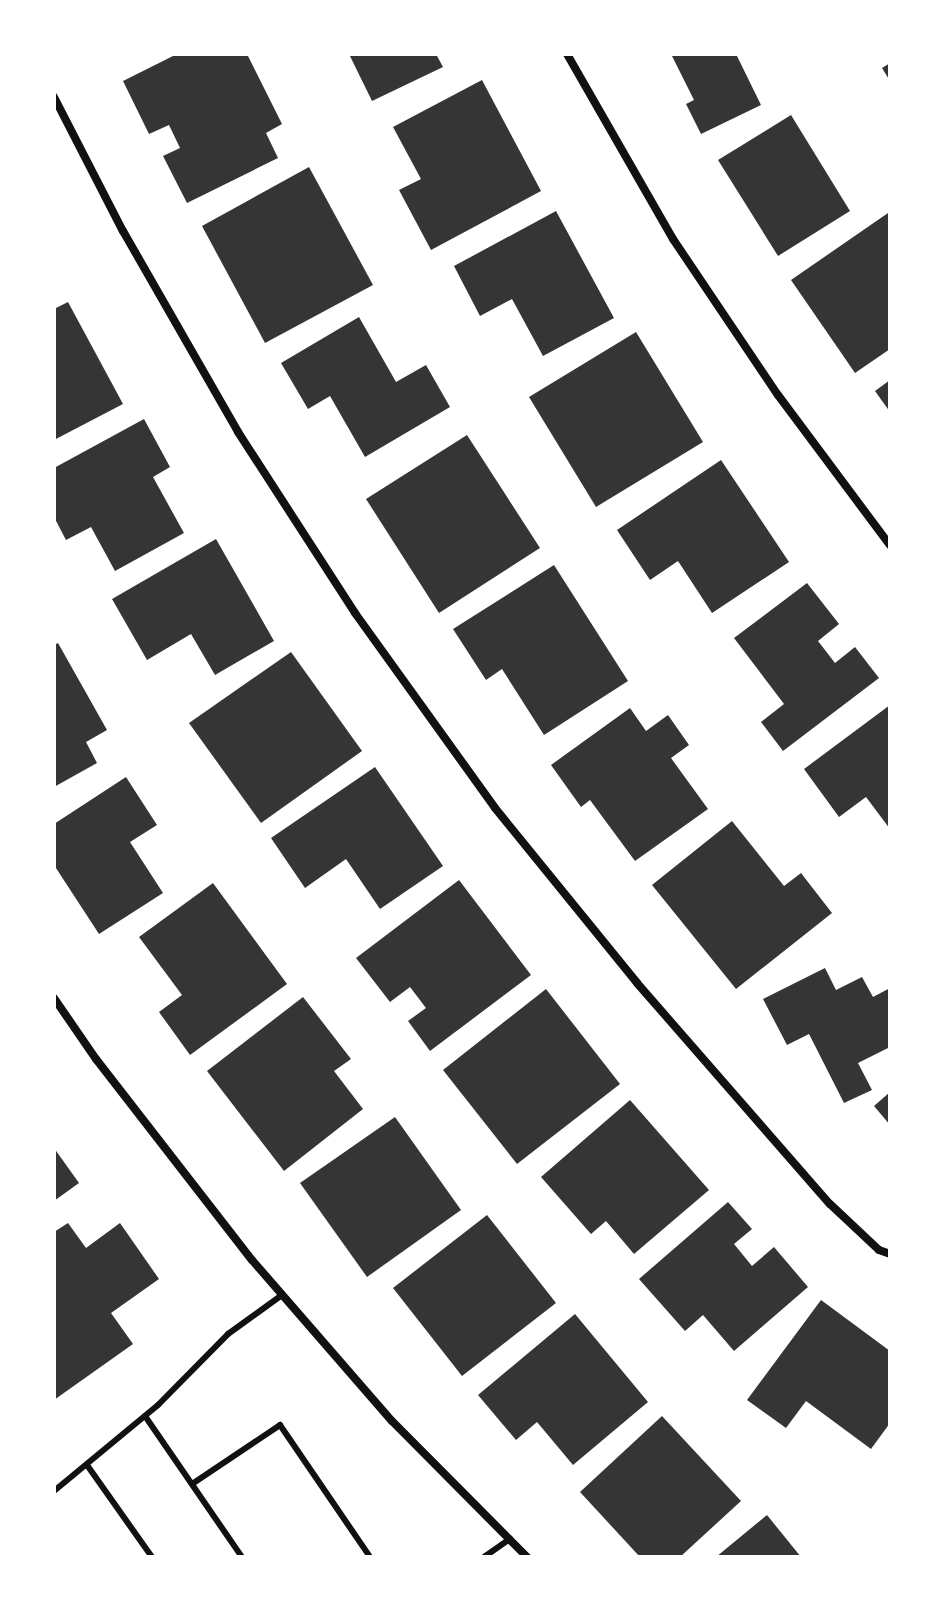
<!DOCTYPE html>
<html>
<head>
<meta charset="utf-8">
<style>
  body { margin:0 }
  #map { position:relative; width:944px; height:1611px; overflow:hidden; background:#fff; font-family:Georgia,serif }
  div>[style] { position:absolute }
  .building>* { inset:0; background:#353535 }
  .service>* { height:6px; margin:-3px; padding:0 3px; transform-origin:3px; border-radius:3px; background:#111 }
  .minor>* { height:8px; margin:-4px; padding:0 4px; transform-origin:4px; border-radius:4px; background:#111 }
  span { translate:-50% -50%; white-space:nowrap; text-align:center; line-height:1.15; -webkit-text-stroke:6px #fff; paint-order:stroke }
  .frame { position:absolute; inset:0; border:56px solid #fff; pointer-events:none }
</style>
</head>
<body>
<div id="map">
  <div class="building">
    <i style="clip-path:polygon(177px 54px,247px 54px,282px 124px,266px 133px,278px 158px,187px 203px,163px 156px,180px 148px,169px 125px,149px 134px,123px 81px)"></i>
    <i style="clip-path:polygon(349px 54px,436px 54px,443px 67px,372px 101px)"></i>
    <i style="clip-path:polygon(671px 54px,736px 54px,761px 105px,701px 134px,686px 104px,694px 100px)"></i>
    <i style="clip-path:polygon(890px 63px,890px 81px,882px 68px)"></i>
    <i style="clip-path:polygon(482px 80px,541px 191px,431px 250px,399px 190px,421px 179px,393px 127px)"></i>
    <i style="clip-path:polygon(791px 115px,850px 211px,778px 256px,718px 160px)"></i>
    <i style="clip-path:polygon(309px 167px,373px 285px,265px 343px,202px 226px)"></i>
    <i style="clip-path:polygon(556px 211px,614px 318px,543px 356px,512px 299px,480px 316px,454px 266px)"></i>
    <i style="clip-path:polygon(888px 213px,890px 349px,855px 373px,791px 280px)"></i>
    <i style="clip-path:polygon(68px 302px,123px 404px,54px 440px,54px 309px)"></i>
    <i style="clip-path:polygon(359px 317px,396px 382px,426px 365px,450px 407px,365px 457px,330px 396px,308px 409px,281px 363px)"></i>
    <i style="clip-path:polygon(636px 332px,703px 442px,596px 507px,529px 397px)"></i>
    <i style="clip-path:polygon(890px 380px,890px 412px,875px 391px)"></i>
    <i style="clip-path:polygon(144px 419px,170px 467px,153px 477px,184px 533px,115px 571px,91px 527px,66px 540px,54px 517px,54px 468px)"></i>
    <i style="clip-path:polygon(467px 435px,540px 548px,439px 613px,366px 499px)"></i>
    <i style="clip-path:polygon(721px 460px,789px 562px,712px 613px,678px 561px,650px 580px,617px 530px)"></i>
    <i style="clip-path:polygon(216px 539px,274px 641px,215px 675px,191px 634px,147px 660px,112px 599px)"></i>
    <i style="clip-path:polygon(554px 565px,628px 681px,544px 735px,502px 669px,486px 680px,453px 629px)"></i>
    <i style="clip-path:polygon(807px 583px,839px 624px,818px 641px,835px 663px,855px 647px,879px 678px,783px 751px,761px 722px,784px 704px,734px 638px)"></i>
    <i style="clip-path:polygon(58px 643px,107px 730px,86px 742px,97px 763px,54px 787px,54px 645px)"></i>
    <i style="clip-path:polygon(291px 652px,362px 751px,261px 823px,189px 723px)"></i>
    <i style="clip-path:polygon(890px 705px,890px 829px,866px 797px,839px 817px,804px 769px)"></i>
    <i style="clip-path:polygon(630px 708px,646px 731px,668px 715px,689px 745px,671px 758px,708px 809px,635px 861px,590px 800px,581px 807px,551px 765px)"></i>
    <i style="clip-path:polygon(375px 767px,443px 866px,380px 909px,346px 859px,305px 888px,271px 838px)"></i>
    <i style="clip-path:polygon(126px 777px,157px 825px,130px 842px,163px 893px,99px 934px,54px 865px,54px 824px)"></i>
    <i style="clip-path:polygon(732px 821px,784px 886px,801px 873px,832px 913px,736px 989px,652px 885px)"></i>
    <i style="clip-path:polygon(459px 880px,531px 975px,430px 1051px,408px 1021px,426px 1008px,410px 987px,390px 1002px,356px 958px)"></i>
    <i style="clip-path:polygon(213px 883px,287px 984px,190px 1055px,159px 1012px,182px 995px,139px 937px)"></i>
    <i style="clip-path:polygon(825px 968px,836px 990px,862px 977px,873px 997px,890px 988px,890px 1047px,858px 1063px,872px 1090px,844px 1103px,809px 1034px,787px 1045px,763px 999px)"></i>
    <i style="clip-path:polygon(546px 989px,620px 1084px,517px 1164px,443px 1070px)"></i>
    <i style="clip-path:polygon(303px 997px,351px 1059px,334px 1071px,363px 1109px,284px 1171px,207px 1071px)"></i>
    <i style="clip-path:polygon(890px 1092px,890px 1125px,874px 1106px)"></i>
    <i style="clip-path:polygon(630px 1100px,709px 1190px,634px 1254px,606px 1221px,591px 1234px,541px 1177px)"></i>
    <i style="clip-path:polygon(395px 1117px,461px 1210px,367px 1277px,300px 1183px)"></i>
    <i style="clip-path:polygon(54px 1148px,79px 1183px,54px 1201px)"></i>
    <i style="clip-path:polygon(728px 1202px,752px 1229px,734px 1244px,752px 1266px,774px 1247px,808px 1287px,734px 1351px,703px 1315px,685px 1331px,639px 1279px)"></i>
    <i style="clip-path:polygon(487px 1215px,556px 1303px,462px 1376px,393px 1288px)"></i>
    <i style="clip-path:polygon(68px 1223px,86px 1248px,120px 1223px,159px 1279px,111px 1313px,133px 1344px,54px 1400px,54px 1232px)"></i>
    <i style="clip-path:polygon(821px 1300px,890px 1351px,890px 1423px,871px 1449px,806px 1401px,786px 1428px,747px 1400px)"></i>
    <i style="clip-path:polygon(575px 1314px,648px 1402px,573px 1465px,537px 1422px,516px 1440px,478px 1395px)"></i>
    <i style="clip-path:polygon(662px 1416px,741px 1501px,680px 1557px,640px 1557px,580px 1492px)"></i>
    <i style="clip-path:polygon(767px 1515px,801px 1557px,716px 1557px)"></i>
  </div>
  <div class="service">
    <i style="left:145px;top:1416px;width:171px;rotate:55.5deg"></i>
    <i style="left:87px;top:1465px;width:113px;rotate:54.8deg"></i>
    <i style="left:192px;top:1484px;width:106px;rotate:-33.8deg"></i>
    <i style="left:280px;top:1425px;width:160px;rotate:55.7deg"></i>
    <i style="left:54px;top:1491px;width:135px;rotate:-39.6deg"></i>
    <i style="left:158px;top:1405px;width:100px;rotate:-45.4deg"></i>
    <i style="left:228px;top:1334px;width:67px;rotate:-35.8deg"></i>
    <i style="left:484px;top:1557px;width:32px;rotate:-35deg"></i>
  </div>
  <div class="minor">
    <i style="left:567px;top:54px;width:213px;rotate:60.2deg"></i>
    <i style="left:673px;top:239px;width:188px;rotate:56.1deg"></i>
    <i style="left:778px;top:395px;width:187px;rotate:53.3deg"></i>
    <i style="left:54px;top:97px;width:151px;rotate:62.8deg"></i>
    <i style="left:123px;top:231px;width:232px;rotate:60.2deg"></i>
    <i style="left:238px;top:432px;width:216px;rotate:57.1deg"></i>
    <i style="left:355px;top:613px;width:240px;rotate:54.3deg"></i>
    <i style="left:495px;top:808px;width:225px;rotate:50.9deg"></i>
    <i style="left:637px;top:983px;width:293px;rotate:48.9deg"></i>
    <i style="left:830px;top:1204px;width:67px;rotate:43.2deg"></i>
    <i style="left:879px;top:1250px;width:12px;rotate:20deg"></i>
    <i style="left:54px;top:998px;width:74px;rotate:55.5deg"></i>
    <i style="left:96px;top:1059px;width:254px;rotate:52.2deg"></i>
    <i style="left:252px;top:1260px;width:213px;rotate:49deg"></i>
    <i style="left:392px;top:1421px;width:192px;rotate:45.2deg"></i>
  </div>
  <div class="frame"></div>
</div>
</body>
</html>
